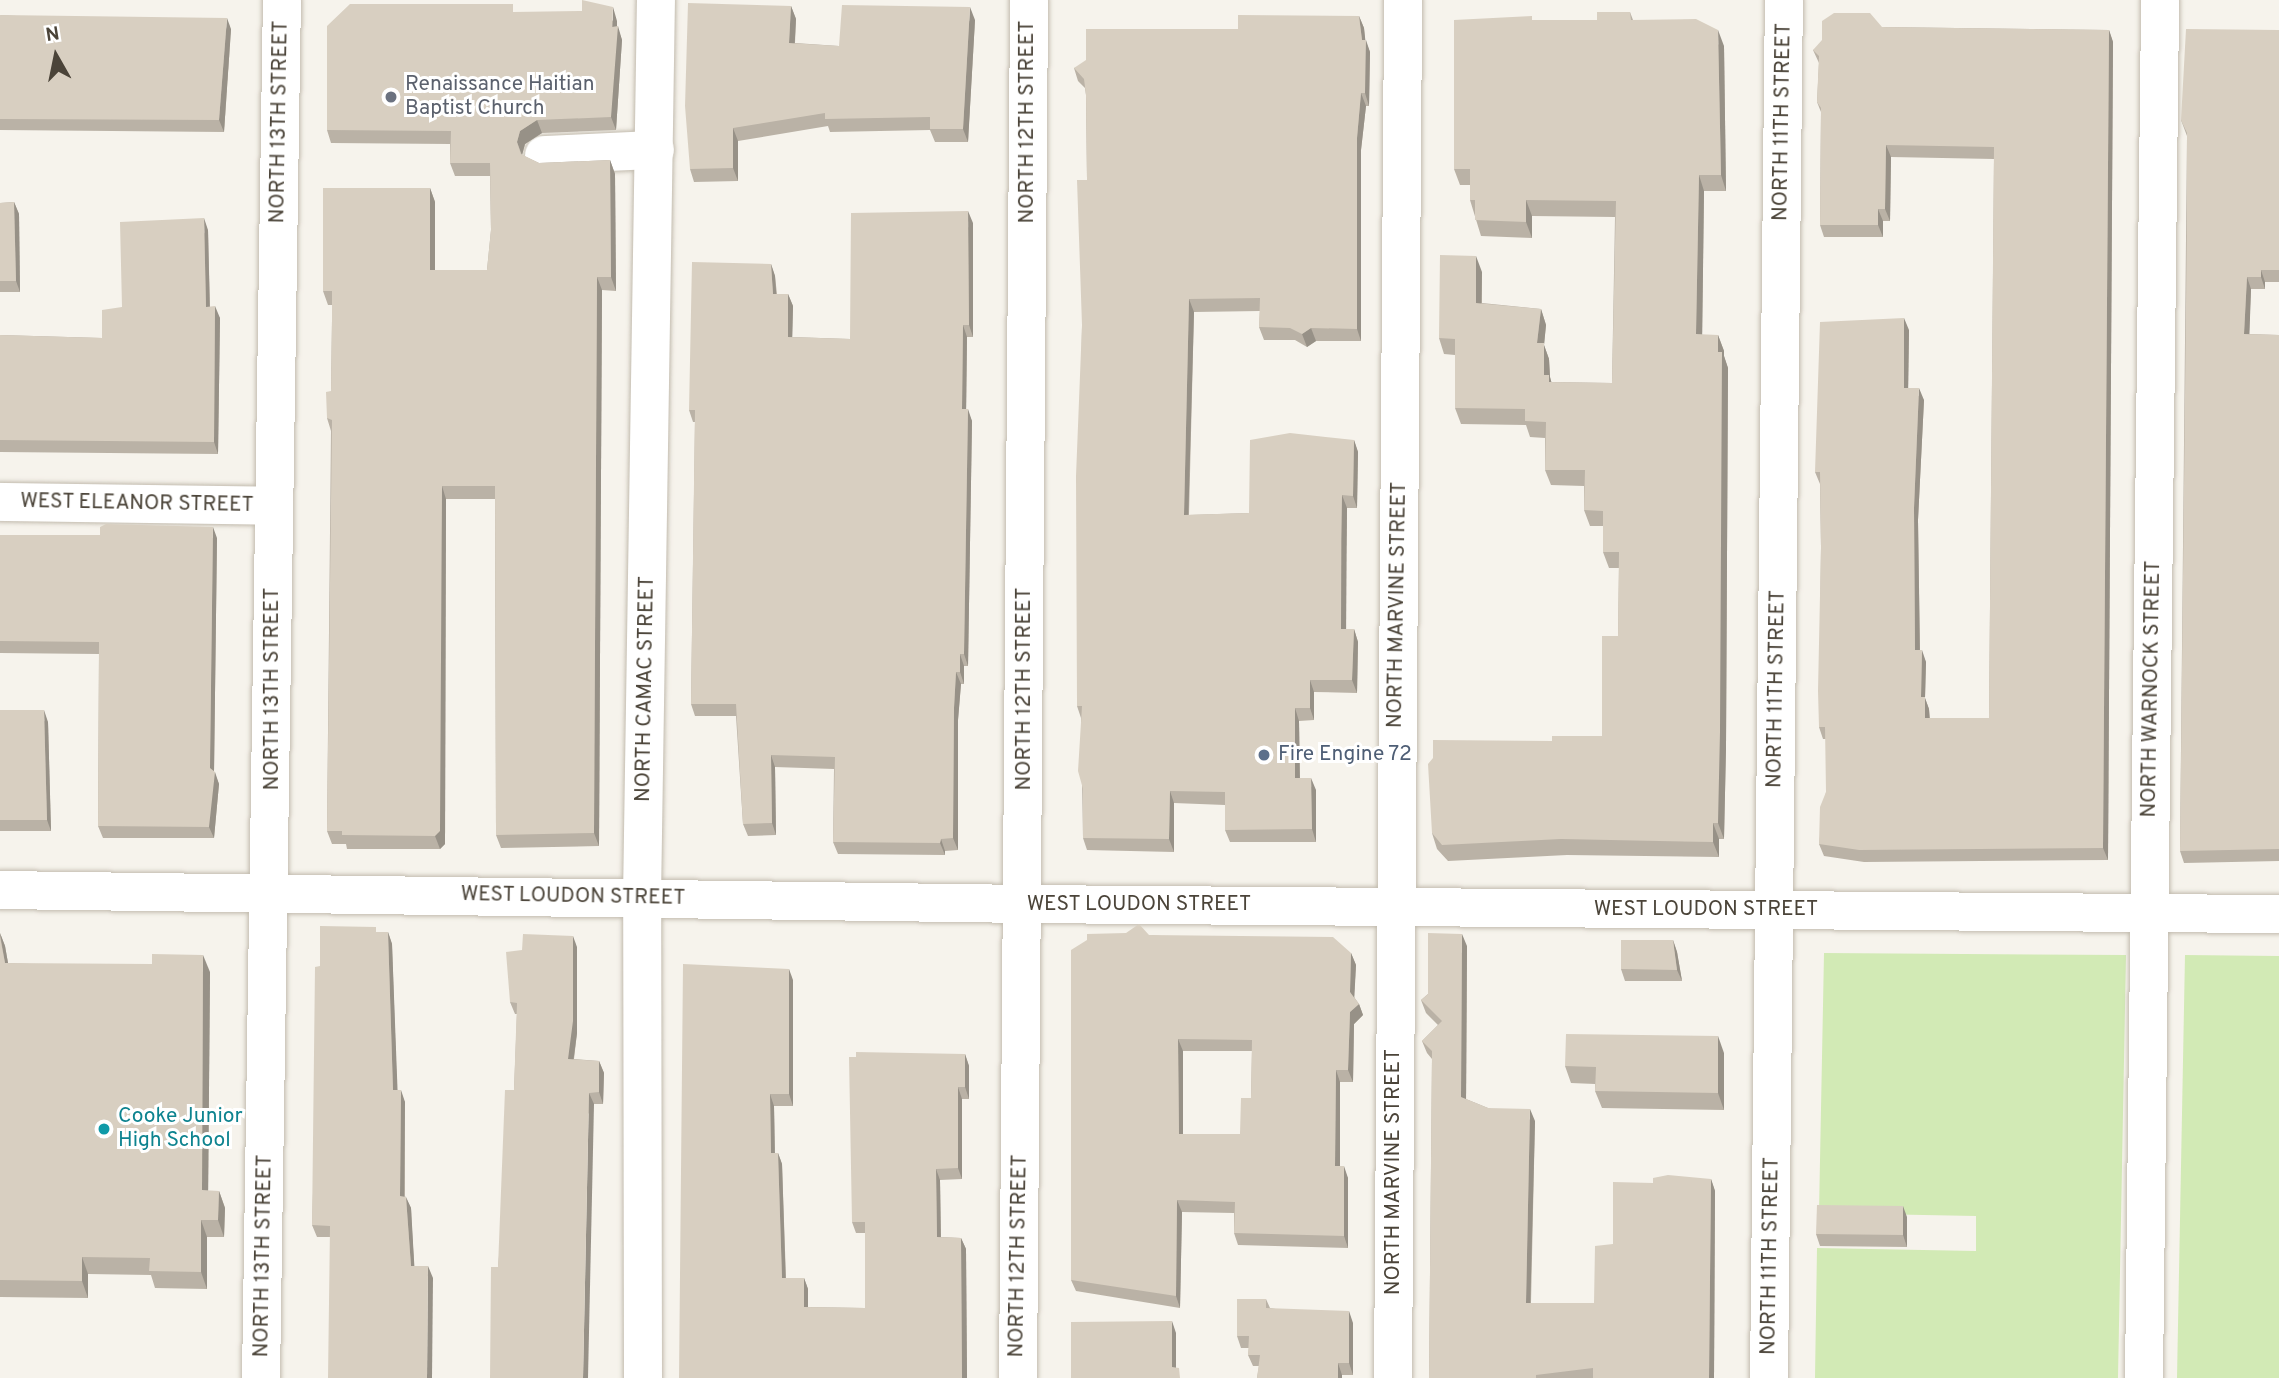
<!DOCTYPE html>
<html>
<head>
<meta charset="utf-8">
<style>
  body { margin:0 }
  #map { position:relative; width:2279px; height:1378px; overflow:hidden; background:#f6f3ec; font-family:Overpass,sans-serif }
  div>[style] { position:absolute }
  .green>* { inset:0; background:#d2eab5 }
  .roads { filter:drop-shadow(0 0 2px #c2bbae) drop-shadow(0 0 2px #c2bbae) }
  .minor>* { height:38px; margin:-19px; padding:0 19px; transform-origin:19px; border-radius:19px; background:#fff }
  .wall>* { inset:0; background:#bab2a6 }
  .shaded-wall>* { inset:0; background:#979187 }
  .building>* { inset:0; background:#d8cfc1 }
  .dots>* { width:19px; height:19px; translate:-50% -50%; box-sizing:border-box; border:4px solid #fff; border-radius:50% }
  span { translate:-50% -50%; white-space:nowrap; text-align:center; line-height:1.15; -webkit-text-stroke:6px #fff; paint-order:stroke }
  .worship-label { font-size:21px; color:#5b616d }
  .left { translate:0 -50%; text-align:left }
  .street-label { font-size:21px; color:#4b4439 }
  .service-label { font-size:21px; color:#4e5e75 }
  .culture-label { font-size:21px; color:#0d838f }
  .north { position:absolute; left:21px; top:21px; width:70px; height:70px; -webkit-text-stroke:5px #fff; paint-order:stroke; rotate:351deg; font-size:19px; font-weight:700; line-height:28px; text-align:center; color:#4b4439 }
  .north::after { content:''; display:block; margin:auto; width:24px; height:32px; background:#4b4439; clip-path:polygon(50% 0,100% 100%,50% 72%,0 100%) }
</style>
</head>
<body>
<div id="map">
  <div class="green">
    <i style="clip-path:polygon(1824px 953px,2126px 955px,2118px 1378px,1815px 1378px,1817px 1248px,1976px 1251px,1976px 1216px,1819px 1213px)"></i>
    <i style="clip-path:polygon(2185px 955px,2279px 956px,2279px 1378px,2177px 1378px)"></i>
  </div>
  <div class="roads">
    <div class="minor">
      <i style="left:544px;top:155px;width:111px;rotate:-2.6deg"></i>
      <i style="left:0;top:502px;width:274px;rotate:0.8deg"></i>
      <i style="left:0;top:890px;width:1023px;rotate:0.78deg"></i>
      <i style="left:1023px;top:904px;width:1256px;rotate:0.46deg"></i>
      <i style="left:261px;top:1378px;width:1378px;rotate:-89.13deg"></i>
      <i style="left:643px;top:1378px;width:480px;rotate:-90.1deg"></i>
      <i style="left:642px;top:898px;width:898px;rotate:-89.11deg"></i>
      <i style="left:1018px;top:1378px;width:1378px;rotate:-89.54deg"></i>
      <i style="left:1393px;top:1378px;width:1378px;rotate:-89.58deg"></i>
      <i style="left:1769px;top:1378px;width:1378px;rotate:-89.38deg"></i>
      <i style="left:2144px;top:1378px;width:1378px;rotate:-89.33deg"></i>
    </div>
  </div>
  <div class="wall">
    <i style="clip-path:polygon(791px 6px,796px 19px,795px 43px,839px 46px,975px 20px,968px 142px,935px 142px,930px 130px,830px 132px,828px 126px,738px 141px,738px 181px,694px 182px,690px 169px)"></i>
    <i style="clip-path:polygon(516px 12px,617px 21px,617px 26px,622px 40px,616px 130px,542px 133px,525px 144px,522px 155px,539px 163px,610px 160px,615px 174px,616px 291px,602px 290px,599px 846px,501px 848px,496px 835px,495px 499px,446px 499px,445px 844px,440px 849px,347px 849px,346px 844px,332px 844px,327px 831px,331px 431px,327px 418px,331px 391px,332px 320px,332px 305px,328px 305px,323px 291px,430px 188px,435px 202px,435px 270px,487px 270px,491px 230px,490px 176px,455px 176px,450px 163px,450px 144px,331px 143px,327px 130px)"></i>
    <i style="clip-path:polygon(1630px 12px,1633px 20px,1724px 46px,1726px 191px,1704px 191px,1702px 335px,1718px 335px,1724px 351px,1724px 356px,1728px 368px,1726px 748px,1724px 839px,1719px 839px,1719px 857px,1567px 855px,1448px 861px,1437px 849px,1432px 833px,1552px 741px,1602px 736px,1618px 636px,1619px 568px,1609px 568px,1603px 552px,1603px 526px,1590px 526px,1584px 510px,1584px 486px,1551px 485px,1545px 470px,1545px 438px,1530px 437px,1526px 425px,1461px 424px,1455px 408px,1455px 355px,1444px 354px,1439px 338px,1482px 272px,1482px 303px,1541px 309px,1546px 325px,1544px 345px,1549px 359px,1550px 377px,1551px 382px,1612px 383px,1615px 217px,1532px 216px,1532px 238px,1481px 236px,1470px 200px,1470px 185px,1460px 185px,1454px 169px,1533px 20px,1597px 20px)"></i>
    <i style="clip-path:polygon(0 15px,231px 29px,224px 132px,0 130px)"></i>
    <i style="clip-path:polygon(1359px 16px,1364px 28px,1365px 40px,1370px 52px,1369px 106px,1366px 106px,1361px 150px,1361px 341px,1316px 341px,1307px 347px,1295px 340px,1264px 340px,1259px 327px,1260px 311px,1194px 312px,1189px 515px,1249px 513px,1354px 440px,1358px 452px,1357px 508px,1347px 508px,1346px 553px,1346px 629px,1354px 629px,1358px 642px,1357px 693px,1314px 692px,1314px 720px,1299px 721px,1300px 778px,1316px 790px,1316px 842px,1230px 842px,1225px 830px,1225px 805px,1174px 803px,1174px 852px,1087px 850px,1083px 838px,1081px 718px,1077px 706px,1082px 325px,1087px 180px,1086px 95px,1085px 88px,1078px 81px,1074px 68px,1238px 29px)"></i>
    <i style="clip-path:polygon(1882px 27px,2109px 30px,2113px 42px,2108px 860px,1864px 862px,1824px 856px,1819px 844px,1826px 792px,1826px 739px,1823px 739px,1819px 727px,1821px 547px,1820px 484px,1815px 472px,1909px 330px,1908px 388px,1924px 400px,1918px 520px,1920px 650px,1926px 662px,1925px 698px,1929px 709px,1930px 718px,1989px 718px,1994px 159px,1891px 157px,1890px 221px,1883px 221px,1883px 237px,1824px 237px,1820px 225px,1821px 112px,1817px 102px,1819px 63px,1813px 50px)"></i>
    <i style="clip-path:polygon(2279px 30px,2279px 282px,2265px 282px,2265px 289px,2251px 289px,2249px 334px,2279px 335px,2279px 861px,2184px 863px,2180px 851px,2187px 136px,2181px 120px)"></i>
    <i style="clip-path:polygon(14px 202px,19px 214px,20px 292px,0 292px,0 203px)"></i>
    <i style="clip-path:polygon(973px 223px,973px 337px,967px 337px,966px 409px,972px 421px,968px 666px,964px 666px,964px 684px,961px 684px,958px 720px,958px 850px,945px 851px,945px 855px,838px 854px,833px 842px,834px 769px,775px 767px,776px 835px,748px 836px,743px 824px,736px 716px,695px 716px,691px 704px,695px 422px,693px 422px,689px 410px,771px 264px,775px 276px,777px 294px,788px 294px,793px 306px,792px 337px,850px 339px)"></i>
    <i style="clip-path:polygon(208px 230px,210px 307px,220px 318px,218px 454px,0 452px,0 335px,102px 338px,122px 307px)"></i>
    <i style="clip-path:polygon(0 535px,217px 538px,214px 772px,219px 784px,214px 838px,103px 838px,98px 826px,99px 654px,0 653px)"></i>
    <i style="clip-path:polygon(0 710px,48px 722px,51px 831px,0 831px)"></i>
    <i style="clip-path:polygon(378px 932px,388px 932px,392px 944px,397px 1090px,405px 1102px,405px 1196px,411px 1208px,414px 1266px,433px 1278px,330px 1237px,317px 1237px,312px 1225px,320px 966px)"></i>
    <i style="clip-path:polygon(0 933px,5px 946px,8px 963px,210px 972px,208px 1191px,219px 1191px,225px 1208px,224px 1237px,207px 1237px,207px 1289px,155px 1288px,151px 1275px,88px 1274px,88px 1298px,0 1297px)"></i>
    <i style="clip-path:polygon(evenodd,1149px 935px,1351px 953px,1356px 965px,1354px 997px,1359px 1004px,1363px 1015px,1354px 1024px,1353px 1082px,1340px 1082px,1340px 1166px,1348px 1178px,1348px 1248px,1238px 1245px,1234px 1233px,1234px 1213px,1182px 1212px,1180px 1308px,1076px 1291px,1071px 1280px,1149px 935px,1183px 1051px,1252px 1051px,1251px 1098px,1240px 1134px,1183px 1134px,1183px 1051px)"></i>
    <i style="clip-path:polygon(1673px 940px,1677px 952px,1682px 981px,1625px 981px,1621px 969px)"></i>
    <i style="clip-path:polygon(1467px 946px,1466px 1099px,1488px 1108px,1535px 1121px,1531px 1303px,1594px 1303px,1613px 1244px,1653px 1183px,1711px 1179px,1715px 1191px,1714px 1378px,1429px 1378px,1432px 1059px,1427px 1053px,1422px 1041px,1438px 1025px,1426px 1013px,1421px 1000px,1428px 994px)"></i>
    <i style="clip-path:polygon(577px 947px,577px 1033px,574px 1059px,599px 1061px,604px 1073px,603px 1104px,594px 1104px,498px 1267px,514px 1090px,517px 1014px,515px 1014px,510px 1002px)"></i>
    <i style="clip-path:polygon(793px 980px,793px 1106px,774px 1106px,775px 1153px,778px 1153px,782px 1164px,786px 1278px,804px 1278px,808px 1289px,808px 1307px,865px 1308px,865px 1233px,856px 1233px,852px 1222px,965px 1054px,969px 1066px,969px 1099px,962px 1099px,962px 1179px,940px 1180px,941px 1237px,961px 1238px,966px 1249px,967px 1378px,679px 1378px)"></i>
    <i style="clip-path:polygon(1724px 1053px,1724px 1110px,1602px 1108px,1595px 1091px,1595px 1084px,1571px 1083px,1565px 1066px)"></i>
    <i style="clip-path:polygon(1907px 1217px,1907px 1247px,1820px 1246px,1816px 1234px)"></i>
    <i style="clip-path:polygon(1266px 1299px,1270px 1308px,1353px 1323px,1353px 1375px,1342px 1375px,1342px 1378px,1257px 1378px,1259px 1366px,1253px 1366px,1248px 1355px,1249px 1348px,1241px 1348px,1237px 1336px)"></i>
  </div>
  <div class="shaded-wall">
    <i style="clip-path:polygon(791px 6px,796px 19px,794px 56px,789px 43px)"></i>
    <i style="clip-path:polygon(613px 7px,617px 21px,617px 29px,618px 26px,622px 40px,616px 130px,611px 117px)"></i>
    <i style="clip-path:polygon(970px 7px,975px 20px,968px 142px,963px 129px)"></i>
    <i style="clip-path:polygon(1359px 16px,1364px 28px,1366px 46px,1366px 40px,1370px 52px,1369px 106px,1365px 93px,1362px 40px)"></i>
    <i style="clip-path:polygon(227px 18px,231px 29px,224px 132px,219px 120px)"></i>
    <i style="clip-path:polygon(1718px 30px,1724px 46px,1726px 191px,1721px 175px)"></i>
    <i style="clip-path:polygon(2109px 30px,2113px 42px,2108px 860px,2103px 848px)"></i>
    <i style="clip-path:polygon(1361px 93px,1366px 106px,1361px 150px,1361px 341px,1357px 329px,1357px 138px)"></i>
    <i style="clip-path:polygon(537px 120px,542px 133px,525px 144px,522px 155px,517px 142px,520px 131px)"></i>
    <i style="clip-path:polygon(733px 128px,738px 141px,738px 181px,733px 168px)"></i>
    <i style="clip-path:polygon(1886px 145px,1891px 157px,1890px 221px,1885px 209px)"></i>
    <i style="clip-path:polygon(610px 160px,615px 174px,616px 291px,611px 277px)"></i>
    <i style="clip-path:polygon(1699px 175px,1704px 191px,1702px 350px,1696px 334px)"></i>
    <i style="clip-path:polygon(430px 188px,435px 202px,435px 283px,430px 270px)"></i>
    <i style="clip-path:polygon(1526px 200px,1532px 216px,1532px 238px,1526px 222px)"></i>
    <i style="clip-path:polygon(14px 202px,19px 214px,20px 292px,16px 281px)"></i>
    <i style="clip-path:polygon(1878px 209px,1883px 221px,1883px 237px,1878px 225px)"></i>
    <i style="clip-path:polygon(968px 211px,973px 223px,973px 337px,969px 325px)"></i>
    <i style="clip-path:polygon(204px 218px,208px 230px,210px 318px,206px 307px)"></i>
    <i style="clip-path:polygon(1476px 256px,1482px 272px,1481px 319px,1476px 303px)"></i>
    <i style="clip-path:polygon(771px 264px,775px 276px,777px 306px,773px 294px)"></i>
    <i style="clip-path:polygon(2261px 270px,2265px 282px,2265px 289px,2261px 277px)"></i>
    <i style="clip-path:polygon(597px 277px,602px 290px,599px 846px,594px 833px)"></i>
    <i style="clip-path:polygon(2247px 277px,2251px 289px,2249px 346px,2244px 334px)"></i>
    <i style="clip-path:polygon(788px 294px,793px 306px,792px 349px,788px 337px)"></i>
    <i style="clip-path:polygon(1189px 299px,1194px 312px,1188px 527px,1184px 515px)"></i>
    <i style="clip-path:polygon(215px 306px,220px 318px,218px 454px,214px 442px)"></i>
    <i style="clip-path:polygon(1541px 309px,1546px 325px,1544px 345px,1549px 359px,1550px 377px,1554px 391px,1544px 375px,1537px 343px)"></i>
    <i style="clip-path:polygon(1904px 318px,1909px 330px,1908px 400px,1904px 388px)"></i>
    <i style="clip-path:polygon(963px 325px,967px 337px,966px 421px,962px 409px)"></i>
    <i style="clip-path:polygon(1311px 328px,1316px 341px,1307px 347px,1302px 334px)"></i>
    <i style="clip-path:polygon(1718px 335px,1724px 351px,1724px 356px,1728px 368px,1726px 748px,1724px 839px,1718px 823px)"></i>
    <i style="clip-path:polygon(1919px 388px,1924px 400px,1918px 520px,1920px 662px,1915px 650px,1914px 508px)"></i>
    <i style="clip-path:polygon(968px 409px,972px 421px,968px 666px,964px 654px)"></i>
    <i style="clip-path:polygon(1354px 440px,1358px 452px,1357px 508px,1353px 496px)"></i>
    <i style="clip-path:polygon(442px 486px,446px 499px,445px 844px,440px 849px,435px 836px)"></i>
    <i style="clip-path:polygon(1342px 495px,1347px 508px,1346px 641px,1341px 629px)"></i>
    <i style="clip-path:polygon(213px 527px,217px 538px,214px 773px,215px 772px,219px 784px,214px 838px,209px 827px)"></i>
    <i style="clip-path:polygon(1354px 629px,1358px 642px,1357px 693px,1352px 680px)"></i>
    <i style="clip-path:polygon(1922px 650px,1926px 662px,1925px 698px,1929px 709px,1930px 731px,1925px 718px,1921px 697px)"></i>
    <i style="clip-path:polygon(960px 654px,964px 666px,964px 684px,960px 672px)"></i>
    <i style="clip-path:polygon(956px 672px,961px 684px,958px 720px,958px 850px,953px 838px,954px 708px)"></i>
    <i style="clip-path:polygon(1310px 680px,1314px 692px,1314px 720px,1310px 708px)"></i>
    <i style="clip-path:polygon(1295px 708px,1299px 721px,1300px 790px,1295px 778px)"></i>
    <i style="clip-path:polygon(44px 710px,48px 722px,51px 831px,47px 820px)"></i>
    <i style="clip-path:polygon(771px 755px,775px 767px,776px 835px,772px 823px)"></i>
    <i style="clip-path:polygon(1311px 778px,1316px 790px,1316px 842px,1312px 829px)"></i>
    <i style="clip-path:polygon(1170px 791px,1174px 803px,1174px 852px,1169px 839px)"></i>
    <i style="clip-path:polygon(1713px 823px,1719px 839px,1719px 857px,1713px 842px)"></i>
    <i style="clip-path:polygon(941px 839px,945px 851px,945px 855px,940px 843px)"></i>
    <i style="clip-path:polygon(388px 932px,392px 944px,398px 1102px,393px 1090px)"></i>
    <i style="clip-path:polygon(0 933px,5px 946px,11px 980px,5px 963px)"></i>
    <i style="clip-path:polygon(1462px 934px,1467px 946px,1466px 1109px,1461px 1097px)"></i>
    <i style="clip-path:polygon(573px 936px,577px 947px,577px 1033px,572px 1071px,568px 1059px)"></i>
    <i style="clip-path:polygon(1673px 940px,1677px 952px,1682px 981px,1677px 970px)"></i>
    <i style="clip-path:polygon(1351px 953px,1356px 965px,1354px 1003px,1350px 992px)"></i>
    <i style="clip-path:polygon(203px 955px,210px 972px,208px 1208px,202px 1190px)"></i>
    <i style="clip-path:polygon(789px 969px,793px 980px,793px 1106px,789px 1094px)"></i>
    <i style="clip-path:polygon(1359px 1004px,1363px 1015px,1354px 1024px,1353px 1082px,1348px 1070px,1350px 1012px)"></i>
    <i style="clip-path:polygon(1718px 1036px,1724px 1053px,1724px 1110px,1718px 1093px)"></i>
    <i style="clip-path:polygon(1178px 1039px,1183px 1051px,1183px 1145px,1179px 1134px)"></i>
    <i style="clip-path:polygon(965px 1054px,969px 1066px,969px 1099px,965px 1087px)"></i>
    <i style="clip-path:polygon(599px 1061px,604px 1073px,603px 1104px,599px 1092px)"></i>
    <i style="clip-path:polygon(1336px 1070px,1340px 1082px,1340px 1178px,1335px 1166px)"></i>
    <i style="clip-path:polygon(958px 1087px,962px 1099px,962px 1179px,958px 1168px)"></i>
    <i style="clip-path:polygon(401px 1090px,405px 1102px,404px 1208px,400px 1196px)"></i>
    <i style="clip-path:polygon(589px 1093px,594px 1104px,588px 1378px,583px 1378px)"></i>
    <i style="clip-path:polygon(770px 1094px,774px 1106px,775px 1164px,771px 1153px)"></i>
    <i style="clip-path:polygon(1530px 1109px,1535px 1121px,1530px 1315px,1526px 1303px)"></i>
    <i style="clip-path:polygon(778px 1153px,782px 1164px,786px 1289px,782px 1278px)"></i>
    <i style="clip-path:polygon(1344px 1166px,1348px 1178px,1348px 1248px,1344px 1236px)"></i>
    <i style="clip-path:polygon(936px 1169px,940px 1180px,941px 1248px,937px 1237px)"></i>
    <i style="clip-path:polygon(1711px 1179px,1715px 1191px,1714px 1378px,1709px 1378px)"></i>
    <i style="clip-path:polygon(219px 1191px,225px 1208px,224px 1237px,218px 1220px)"></i>
    <i style="clip-path:polygon(406px 1197px,411px 1208px,415px 1277px,411px 1266px)"></i>
    <i style="clip-path:polygon(1177px 1200px,1182px 1212px,1180px 1308px,1176px 1296px)"></i>
    <i style="clip-path:polygon(1903px 1206px,1907px 1217px,1907px 1247px,1903px 1235px)"></i>
    <i style="clip-path:polygon(201px 1220px,207px 1237px,207px 1289px,201px 1272px)"></i>
    <i style="clip-path:polygon(961px 1238px,966px 1249px,967px 1378px,962px 1378px)"></i>
    <i style="clip-path:polygon(82px 1257px,88px 1274px,88px 1298px,82px 1281px)"></i>
    <i style="clip-path:polygon(428px 1266px,433px 1278px,432px 1378px,427px 1378px)"></i>
    <i style="clip-path:polygon(804px 1278px,808px 1289px,808px 1318px,804px 1307px)"></i>
    <i style="clip-path:polygon(1349px 1311px,1353px 1323px,1353px 1375px,1349px 1363px)"></i>
    <i style="clip-path:polygon(1172px 1321px,1176px 1333px,1176px 1378px,1172px 1367px)"></i>
    <i style="clip-path:polygon(1338px 1363px,1342px 1375px,1342px 1378px,1338px 1378px)"></i>
  </div>
  <div class="building">
    <i style="clip-path:polygon(582px 0,613px 7px,612px 27px,618px 26px,611px 117px,537px 120px,520px 131px,517px 142px,521px 154px,539px 163px,610px 160px,611px 277px,597px 277px,594px 833px,496px 835px,495px 486px,442px 486px,440px 831px,435px 836px,342px 835px,342px 831px,327px 831px,332px 420px,327px 418px,326px 392px,331px 391px,332px 320px,332px 291px,323px 291px,323px 188px,430px 188px,430px 270px,487px 270px,491px 230px,490px 163px,450px 163px,451px 131px,327px 130px,327px 26px,350px 4px,513px 4px,513px 12px,582px 11px)"></i>
    <i style="clip-path:polygon(688px 3px,791px 6px,789px 43px,839px 46px,842px 5px,970px 7px,963px 129px,930px 129px,930px 117px,825px 119px,825px 113px,733px 128px,733px 168px,690px 169px,685px 106px)"></i>
    <i style="clip-path:polygon(1597px 12px,1630px 12px,1631px 20px,1696px 19px,1718px 30px,1721px 175px,1699px 175px,1696px 334px,1718px 335px,1718px 352px,1722px 352px,1720px 732px,1718px 823px,1713px 823px,1713px 842px,1561px 839px,1442px 845px,1432px 833px,1428px 764px,1433px 758px,1433px 740px,1552px 741px,1552px 736px,1602px 736px,1602px 636px,1618px 636px,1619px 552px,1603px 552px,1603px 511px,1584px 510px,1585px 470px,1545px 470px,1546px 422px,1525px 421px,1525px 409px,1455px 408px,1455px 339px,1439px 338px,1440px 255px,1476px 256px,1476px 303px,1541px 309px,1537px 343px,1544px 343px,1544px 375px,1549px 375px,1549px 382px,1612px 383px,1616px 201px,1526px 200px,1526px 222px,1475px 220px,1475px 200px,1470px 200px,1470px 169px,1454px 169px,1454px 20px,1532px 16px,1532px 20px,1597px 20px)"></i>
    <i style="clip-path:polygon(1834px 13px,1870px 13px,1882px 27px,2109px 30px,2103px 848px,1859px 850px,1819px 844px,1820px 807px,1826px 792px,1825px 727px,1819px 727px,1818px 691px,1821px 547px,1820px 472px,1815px 472px,1820px 322px,1904px 318px,1904px 388px,1919px 388px,1914px 508px,1915px 650px,1922px 650px,1921px 697px,1925px 697px,1925px 718px,1989px 718px,1994px 147px,1886px 145px,1885px 209px,1878px 209px,1878px 225px,1820px 225px,1821px 108px,1817px 102px,1819px 56px,1813px 50px,1822px 40px,1822px 21px)"></i>
    <i style="clip-path:polygon(0 15px,227px 18px,219px 120px,0 119px)"></i>
    <i style="clip-path:polygon(1238px 15px,1359px 16px,1362px 40px,1366px 40px,1365px 93px,1361px 93px,1357px 138px,1357px 329px,1311px 328px,1302px 334px,1290px 328px,1259px 327px,1260px 298px,1189px 299px,1184px 515px,1249px 513px,1250px 440px,1290px 433px,1354px 440px,1353px 496px,1342px 495px,1341px 540px,1341px 629px,1354px 629px,1352px 680px,1310px 680px,1310px 708px,1295px 708px,1295px 778px,1311px 778px,1312px 829px,1225px 830px,1225px 792px,1170px 791px,1169px 839px,1083px 838px,1083px 789px,1078px 771px,1082px 706px,1077px 706px,1076px 476px,1082px 325px,1077px 180px,1087px 180px,1086px 95px,1084px 79px,1074px 68px,1086px 60px,1086px 29px,1238px 29px)"></i>
    <i style="clip-path:polygon(2186px 29px,2279px 30px,2279px 270px,2261px 270px,2261px 277px,2247px 277px,2244px 334px,2279px 335px,2279px 849px,2180px 851px,2187px 214px,2187px 133px,2181px 120px)"></i>
    <i style="clip-path:polygon(14px 202px,16px 281px,0 281px,0 203px)"></i>
    <i style="clip-path:polygon(968px 211px,969px 325px,963px 325px,962px 409px,968px 409px,964px 654px,960px 654px,960px 672px,956px 672px,954px 708px,953px 838px,941px 839px,940px 843px,833px 842px,835px 757px,771px 755px,772px 823px,743px 824px,736px 704px,691px 704px,695px 410px,689px 410px,692px 262px,771px 264px,773px 294px,788px 294px,788px 337px,850px 339px,851px 213px)"></i>
    <i style="clip-path:polygon(204px 218px,206px 307px,215px 306px,214px 442px,0 440px,0 335px,102px 338px,102px 310px,122px 307px,120px 222px)"></i>
    <i style="clip-path:polygon(106px 524px,213px 527px,210px 768px,215px 772px,209px 827px,98px 826px,99px 642px,0 641px,0 535px,100px 535px,100px 527px)"></i>
    <i style="clip-path:polygon(0 710px,44px 710px,47px 820px,0 820px)"></i>
    <i style="clip-path:polygon(evenodd,1139px 924px,1149px 935px,1333px 937px,1351px 953px,1350px 992px,1359px 1004px,1350px 1012px,1348px 1070px,1336px 1070px,1335px 1166px,1344px 1166px,1344px 1236px,1234px 1233px,1235px 1202px,1177px 1200px,1176px 1296px,1071px 1280px,1071px 950px,1087px 940px,1087px 934px,1126px 933px,1139px 924px,1178px 1039px,1252px 1040px,1251px 1098px,1241px 1098px,1240px 1134px,1179px 1134px,1178px 1039px)"></i>
    <i style="clip-path:polygon(320px 926px,376px 927px,376px 932px,388px 932px,393px 1090px,401px 1090px,400px 1196px,406px 1197px,411px 1266px,428px 1266px,427px 1378px,328px 1378px,330px 1226px,312px 1225px,315px 967px,320px 966px)"></i>
    <i style="clip-path:polygon(1428px 933px,1462px 934px,1461px 1097px,1488px 1108px,1530px 1109px,1526px 1303px,1594px 1303px,1595px 1246px,1613px 1244px,1613px 1182px,1653px 1183px,1653px 1178px,1668px 1175px,1711px 1179px,1709px 1378px,1593px 1378px,1593px 1368px,1536px 1375px,1536px 1378px,1429px 1378px,1432px 1051px,1422px 1041px,1442px 1021px,1421px 1000px,1428px 994px)"></i>
    <i style="clip-path:polygon(523px 934px,573px 936px,573px 1021px,568px 1059px,599px 1061px,599px 1092px,589px 1093px,583px 1378px,490px 1378px,491px 1267px,498px 1267px,505px 1090px,514px 1090px,517px 1003px,510px 1002px,506px 952px,522px 950px)"></i>
    <i style="clip-path:polygon(0 937px,5px 963px,152px 964px,152px 954px,203px 955px,202px 1190px,219px 1191px,218px 1220px,201px 1220px,201px 1272px,149px 1271px,150px 1258px,82px 1257px,82px 1281px,0 1280px)"></i>
    <i style="clip-path:polygon(1621px 940px,1673px 940px,1677px 970px,1621px 969px)"></i>
    <i style="clip-path:polygon(683px 964px,789px 969px,789px 1094px,770px 1094px,771px 1153px,778px 1153px,782px 1278px,804px 1278px,804px 1307px,865px 1308px,865px 1222px,852px 1222px,849px 1057px,856px 1057px,856px 1052px,965px 1054px,965px 1087px,958px 1087px,958px 1168px,936px 1169px,937px 1237px,961px 1238px,962px 1378px,679px 1378px)"></i>
    <i style="clip-path:polygon(1566px 1034px,1718px 1036px,1718px 1093px,1595px 1091px,1596px 1067px,1565px 1066px)"></i>
    <i style="clip-path:polygon(1817px 1205px,1903px 1206px,1903px 1235px,1816px 1234px)"></i>
    <i style="clip-path:polygon(1237px 1299px,1266px 1299px,1266px 1308px,1349px 1311px,1349px 1363px,1338px 1363px,1338px 1378px,1257px 1378px,1260px 1355px,1248px 1355px,1249px 1336px,1237px 1336px)"></i>
    <i style="clip-path:polygon(1172px 1321px,1172px 1367px,1179px 1368px,1180px 1378px,1071px 1378px,1071px 1322px)"></i>
  </div>
  <div class="dots">
    <i style="left:391px;top:97px;background:#6b7280"></i>
    <i style="left:1264px;top:755px;background:#5c6f8a"></i>
    <i style="left:104px;top:1129px;background:#0f9aa8"></i>
  </div>
  <div class="worship-label">
    <span class="left" style="left:405px;top:97px">Renaissance Haitian<br>Baptist Church</span>
  </div>
  <div class="street-label">
    <span style="left:280px;top:122px;rotate:-89deg">NORTH 13TH STREET</span>
    <span style="left:1028px;top:122px;rotate:-90deg">NORTH 12TH STREET</span>
    <span style="left:1783px;top:122px;rotate:-89deg">NORTH 11TH STREET</span>
    <span style="left:137px;top:504px;rotate:1deg">WEST ELEANOR STREET</span>
    <span style="left:1398px;top:605px;rotate:-89deg">NORTH MARVINE STREET</span>
    <span style="left:273px;top:689px;rotate:-90deg">NORTH 13TH STREET</span>
    <span style="left:646px;top:689px;rotate:-89deg">NORTH CAMAC STREET</span>
    <span style="left:1025px;top:689px;rotate:-90deg">NORTH 12TH STREET</span>
    <span style="left:1777px;top:689px;rotate:-89deg">NORTH 11TH STREET</span>
    <span style="left:2152px;top:689px;rotate:-89deg">NORTH WARNOCK STREET</span>
    <span style="left:573px;top:897px;rotate:1deg">WEST LOUDON STREET</span>
    <span style="left:1139px;top:905px">WEST LOUDON STREET</span>
    <span style="left:1706px;top:910px">WEST LOUDON STREET</span>
    <span style="left:1394px;top:1172px;rotate:-90deg">NORTH MARVINE STREET</span>
    <span style="left:264px;top:1256px;rotate:-89deg">NORTH 13TH STREET</span>
    <span style="left:1019px;top:1256px;rotate:-89deg">NORTH 12TH STREET</span>
    <span style="left:1771px;top:1256px;rotate:-89deg">NORTH 11TH STREET</span>
  </div>
  <div class="service-label">
    <span class="left" style="left:1278px;top:755px">Fire Engine 72</span>
  </div>
  <div class="culture-label">
    <span class="left" style="left:118px;top:1129px">Cooke Junior<br>High School</span>
  </div>
  <div class="north">N</div>
</div>
</body>
</html>
